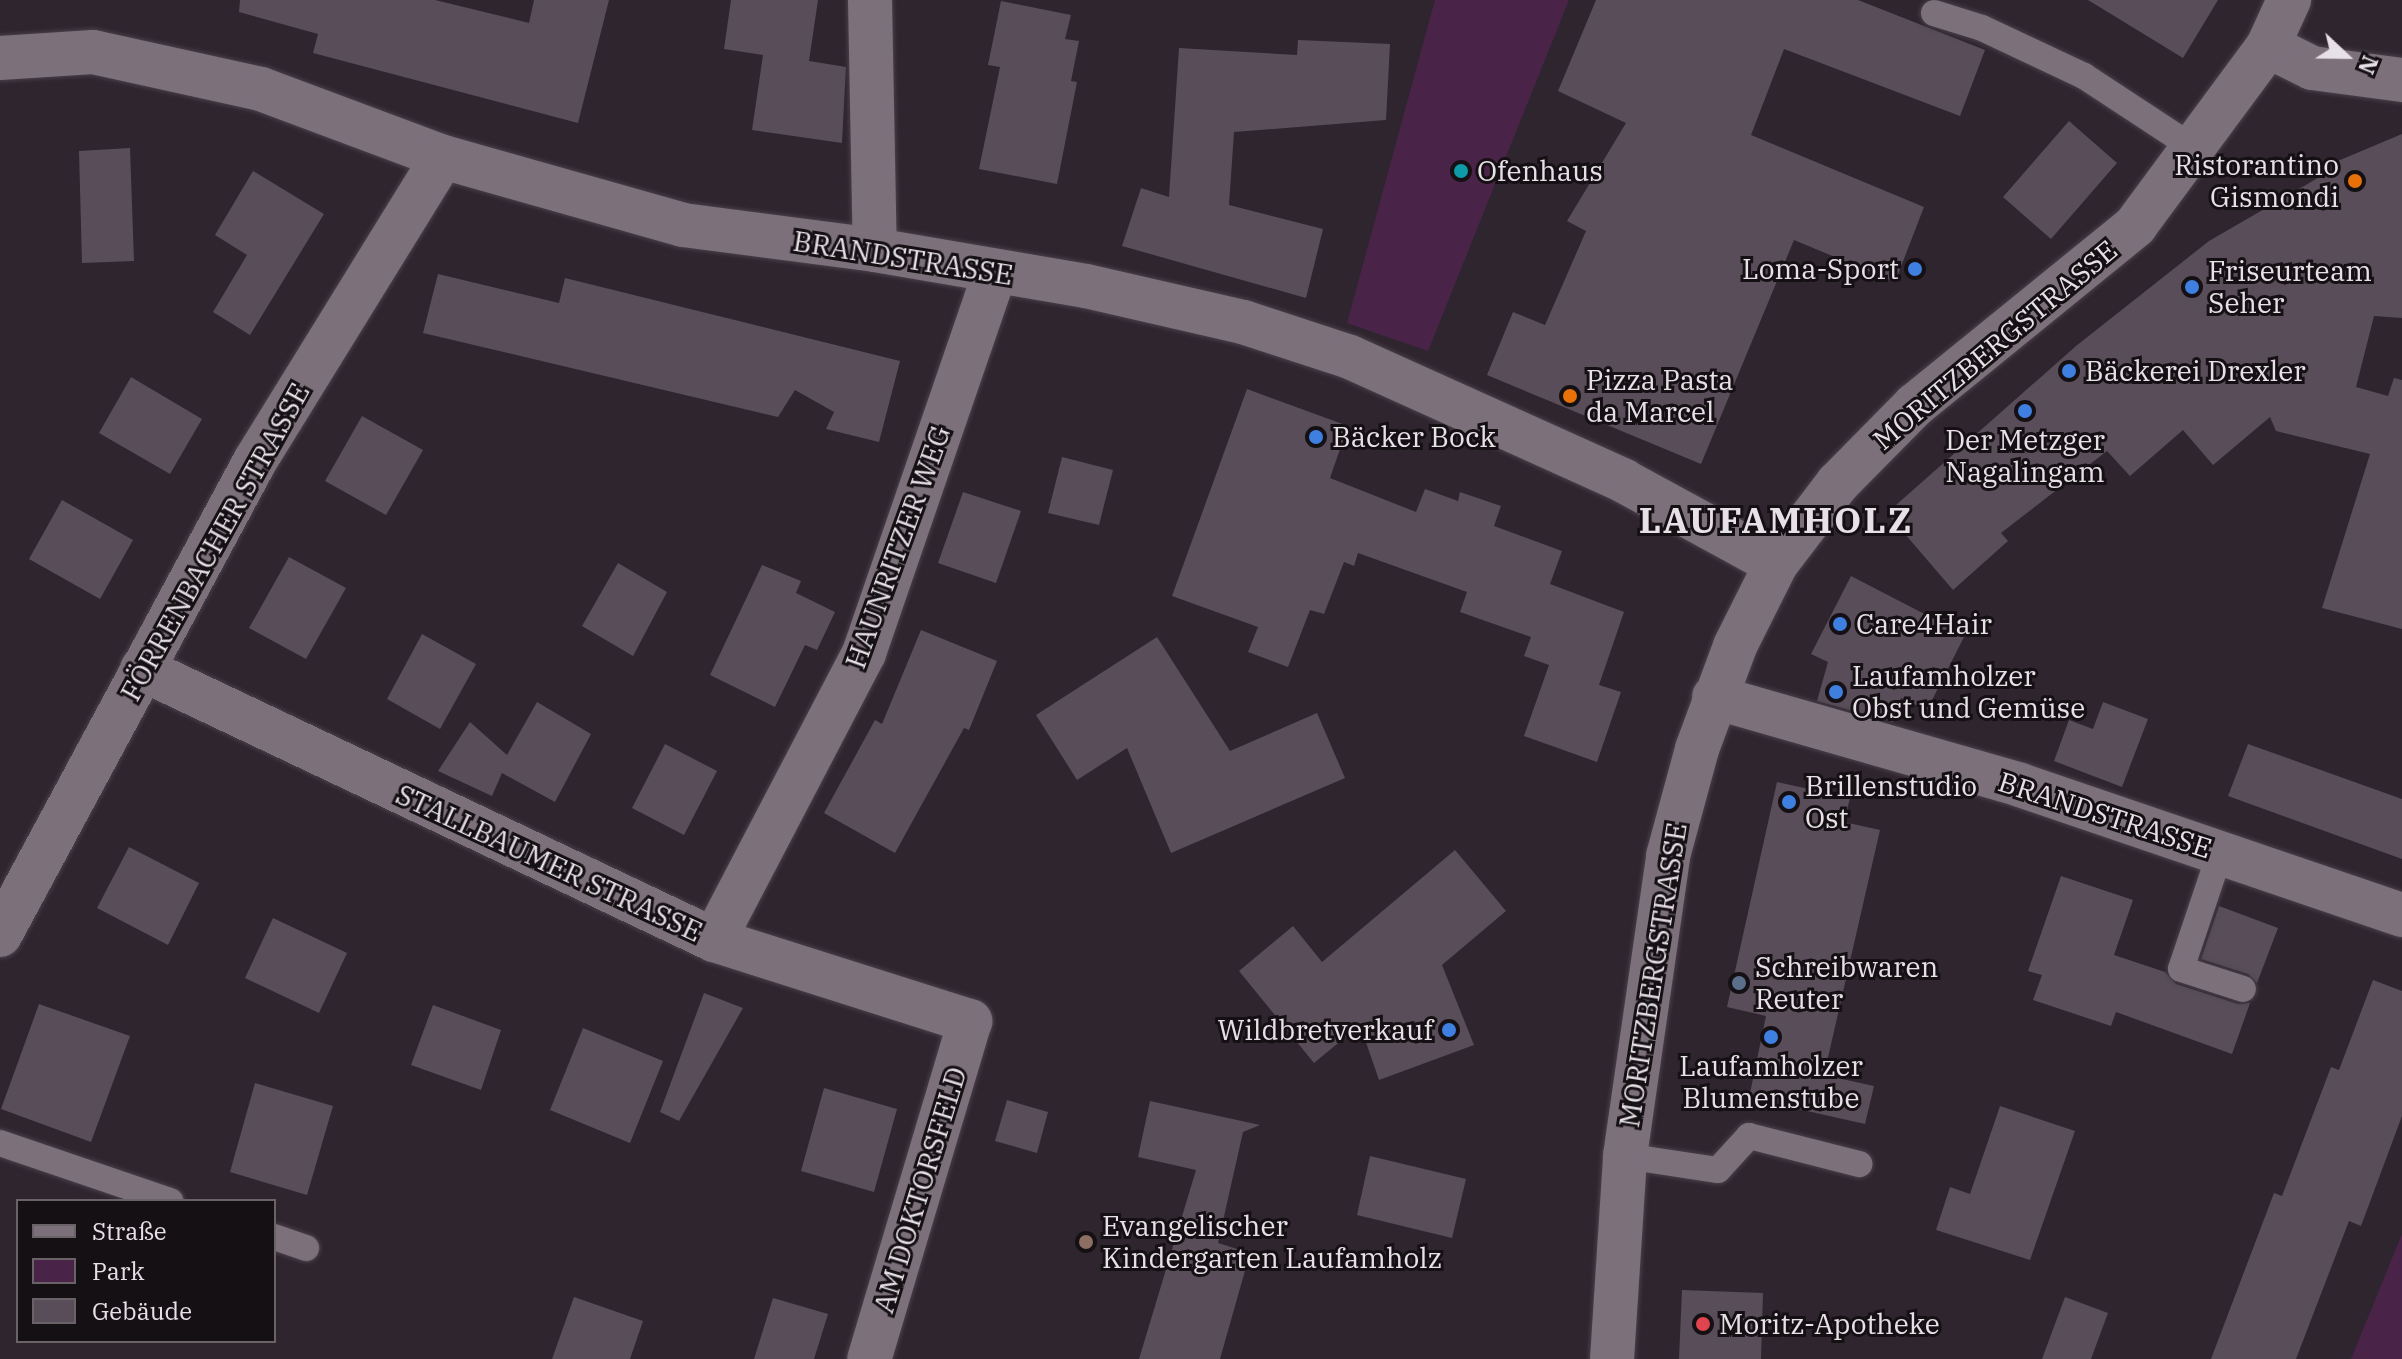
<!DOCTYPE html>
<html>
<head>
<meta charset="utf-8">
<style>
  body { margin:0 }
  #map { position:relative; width:2402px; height:1359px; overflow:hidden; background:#2f252f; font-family:"IBM Plex Serif",serif }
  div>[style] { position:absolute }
  .green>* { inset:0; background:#492448 }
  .building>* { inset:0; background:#584d58 }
  .roads { filter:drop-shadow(0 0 2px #494049) drop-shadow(0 0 2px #494049) }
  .service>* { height:26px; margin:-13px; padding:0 13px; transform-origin:13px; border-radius:13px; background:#7c707b }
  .minor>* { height:44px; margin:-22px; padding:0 22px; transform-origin:22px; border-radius:22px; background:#7c707b }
  .dots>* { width:22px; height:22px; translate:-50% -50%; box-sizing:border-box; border:4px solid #151014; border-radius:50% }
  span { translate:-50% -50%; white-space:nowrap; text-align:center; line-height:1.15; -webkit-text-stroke:6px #151014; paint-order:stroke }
  .poi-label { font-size:28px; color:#e7e0e7 }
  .right { translate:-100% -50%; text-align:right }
  .left { translate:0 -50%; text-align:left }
  .street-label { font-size:28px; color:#e7e0e7 }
  .district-label { font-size:36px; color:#e7e0e7; font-weight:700; letter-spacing:2px }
  .legend { position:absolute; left:16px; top:1199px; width:260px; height:144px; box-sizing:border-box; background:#151014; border:2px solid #696368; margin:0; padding:10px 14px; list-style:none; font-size:24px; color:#e7e0e7 }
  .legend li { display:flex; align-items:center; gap:16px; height:40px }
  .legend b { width:40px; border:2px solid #696368 }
  .north { position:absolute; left:2306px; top:16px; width:80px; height:80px; -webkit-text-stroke:6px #151014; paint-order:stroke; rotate:112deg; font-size:22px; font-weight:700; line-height:32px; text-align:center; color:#e7e0e7 }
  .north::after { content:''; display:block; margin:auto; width:28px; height:36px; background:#e7e0e7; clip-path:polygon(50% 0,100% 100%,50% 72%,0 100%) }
</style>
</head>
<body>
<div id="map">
  <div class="green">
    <i style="clip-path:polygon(1435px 0,1569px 0,1428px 351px,1347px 323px)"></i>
    <i style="clip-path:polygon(2402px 1234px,2402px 1359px,2351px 1359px)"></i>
  </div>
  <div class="building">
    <i style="clip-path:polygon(240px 0,435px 0,529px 23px,534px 0,609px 0,578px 123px,313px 53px,318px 34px,239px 12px)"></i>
    <i style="clip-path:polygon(731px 0,818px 0,809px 61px,846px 67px,842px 143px,752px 130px,763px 55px,724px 49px)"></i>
    <i style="clip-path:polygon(1596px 0,1858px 0,1985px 50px,1960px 116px,1784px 49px,1751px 135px,1924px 207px,1895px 282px,1794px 240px,1701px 464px,1487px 375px,1513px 312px,1545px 325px,1586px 231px,1567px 221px,1626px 123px,1558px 91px)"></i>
    <i style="clip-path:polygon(2088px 0,2218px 0,2183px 58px)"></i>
    <i style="clip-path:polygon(1001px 1px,1071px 15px,1065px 39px,1079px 41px,1071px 81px,1077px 82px,1057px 184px,979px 169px,1000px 67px,988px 65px)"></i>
    <i style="clip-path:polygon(1298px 40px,1390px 44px,1386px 120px,1234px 132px,1229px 205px,1323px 229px,1306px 298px,1122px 246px,1141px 188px,1169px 197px,1179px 48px,1297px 55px)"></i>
    <i style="clip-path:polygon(2069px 121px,2117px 163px,2051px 239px,2003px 197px)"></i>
    <i style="clip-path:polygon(2402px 134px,2402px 318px,2374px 316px,2356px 387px,2388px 396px,2394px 378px,2402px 380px,2402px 629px,2322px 608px,2370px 454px,2276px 431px,2270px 417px,2213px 465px,2183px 430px,2130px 476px,2107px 451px,2001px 533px,2008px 541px,1953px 590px,1887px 513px,2076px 346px,2209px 241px,2335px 168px,2333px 163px)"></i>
    <i style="clip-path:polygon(130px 148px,134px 261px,82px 263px,79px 151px)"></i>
    <i style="clip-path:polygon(253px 171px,324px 214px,250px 335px,213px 312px,247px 255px,215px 235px)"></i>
    <i style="clip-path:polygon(438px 274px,559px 303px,565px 278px,900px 361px,879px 442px,826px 429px,834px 412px,795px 390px,778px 417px,423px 333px)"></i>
    <i style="clip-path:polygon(131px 377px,202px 419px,170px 474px,99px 433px)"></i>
    <i style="clip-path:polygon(1247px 389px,1348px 426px,1330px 478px,1416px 512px,1425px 489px,1458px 501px,1460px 492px,1501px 506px,1494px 526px,1562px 551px,1550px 584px,1624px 612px,1599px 685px,1621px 692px,1597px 762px,1524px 736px,1549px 665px,1524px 656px,1531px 637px,1460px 612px,1467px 592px,1358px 553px,1354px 566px,1344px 562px,1324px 614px,1310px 610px,1288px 667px,1248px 652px,1258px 627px,1172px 596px)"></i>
    <i style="clip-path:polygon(362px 416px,423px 450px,386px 515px,325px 481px)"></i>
    <i style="clip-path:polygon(1062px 457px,1113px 470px,1099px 525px,1048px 513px)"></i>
    <i style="clip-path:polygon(963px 492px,1021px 511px,996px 583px,938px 563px)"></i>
    <i style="clip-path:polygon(62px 500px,133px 540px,100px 599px,29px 559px)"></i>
    <i style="clip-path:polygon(289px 557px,346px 588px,306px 659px,249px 628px)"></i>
    <i style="clip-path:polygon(618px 563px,667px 592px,633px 656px,582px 626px)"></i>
    <i style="clip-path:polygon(762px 565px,801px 581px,796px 593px,835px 612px,817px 650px,805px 645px,775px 707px,710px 675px)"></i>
    <i style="clip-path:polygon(1851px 576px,1965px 635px,1927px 710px,1901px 698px,1893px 722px,1817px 701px,1828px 662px,1811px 654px)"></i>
    <i style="clip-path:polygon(921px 630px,997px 661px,969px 730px,964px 728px,895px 853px,824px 813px,875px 720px,882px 724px)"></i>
    <i style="clip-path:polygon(422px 634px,476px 664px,440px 729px,387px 699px)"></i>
    <i style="clip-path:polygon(1157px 637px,1230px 751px,1317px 713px,1345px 778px,1171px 853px,1127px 748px,1077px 780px,1036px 715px)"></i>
    <i style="clip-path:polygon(537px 702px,591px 734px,555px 802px,502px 773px,492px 796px,438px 771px,470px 722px,507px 755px)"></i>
    <i style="clip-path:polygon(2103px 702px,2148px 719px,2122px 787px,2054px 761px,2069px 720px,2093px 729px)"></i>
    <i style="clip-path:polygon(665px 744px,717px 771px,684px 835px,632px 808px)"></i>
    <i style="clip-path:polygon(2248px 744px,2402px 799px,2402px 859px,2228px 796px)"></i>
    <i style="clip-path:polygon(1777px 782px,1850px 798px,1844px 822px,1880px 830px,1824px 1075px,1874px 1086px,1865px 1124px,1749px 1098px,1766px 1016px,1727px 1007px)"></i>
    <i style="clip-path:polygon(129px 847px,199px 883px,168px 945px,97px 908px)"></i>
    <i style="clip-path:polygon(1455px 850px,1506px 911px,1442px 965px,1474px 1045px,1379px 1080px,1360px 1025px,1314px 1063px,1239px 971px,1293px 926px,1322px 962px)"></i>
    <i style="clip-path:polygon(2061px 876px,2133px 900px,2114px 955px,2165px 972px,2176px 984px,2238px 1004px,2250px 1003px,2232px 1054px,2116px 1012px,2111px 1026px,2033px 1000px,2042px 975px,2028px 971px)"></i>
    <i style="clip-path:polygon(2219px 906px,2278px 928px,2257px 983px,2248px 974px,2201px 959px)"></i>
    <i style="clip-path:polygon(273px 918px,347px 953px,319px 1013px,245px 978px)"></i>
    <i style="clip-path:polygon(2373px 980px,2402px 991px,2402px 1116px,2361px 1226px,2349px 1221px,2296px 1359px,2211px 1359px,2274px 1193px,2282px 1196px,2331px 1067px,2339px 1070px)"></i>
    <i style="clip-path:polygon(704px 993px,743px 1008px,679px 1121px,660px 1112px)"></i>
    <i style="clip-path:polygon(39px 1004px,130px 1036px,91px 1142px,1px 1109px)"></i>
    <i style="clip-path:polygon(433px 1005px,501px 1030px,481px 1090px,411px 1065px)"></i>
    <i style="clip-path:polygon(583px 1028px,663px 1061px,630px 1143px,550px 1110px)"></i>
    <i style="clip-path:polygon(255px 1083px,333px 1106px,307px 1195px,230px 1172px)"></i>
    <i style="clip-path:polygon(824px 1088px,897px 1109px,874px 1192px,801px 1171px)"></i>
    <i style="clip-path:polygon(1007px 1100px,1048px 1112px,1037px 1153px,995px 1141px)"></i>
    <i style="clip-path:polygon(1150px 1101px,1260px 1125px,1243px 1132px,1218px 1243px,1250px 1253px,1220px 1359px,1139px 1359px,1196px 1170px,1138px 1157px)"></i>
    <i style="clip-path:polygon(2000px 1106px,2075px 1131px,2030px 1260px,1936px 1230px,1950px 1187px,1970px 1194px)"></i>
    <i style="clip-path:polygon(1370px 1156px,1466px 1179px,1452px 1238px,1357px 1215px)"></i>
    <i style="clip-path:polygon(1682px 1290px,1763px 1293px,1761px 1359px,1679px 1359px)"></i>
    <i style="clip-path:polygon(574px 1297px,643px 1321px,630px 1359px,552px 1359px)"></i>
    <i style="clip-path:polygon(2065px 1297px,2108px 1313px,2091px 1359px,2042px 1359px)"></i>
    <i style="clip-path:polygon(773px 1298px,828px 1314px,814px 1359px,754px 1359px)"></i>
  </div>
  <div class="roads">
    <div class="service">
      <i style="left:1934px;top:13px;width:50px;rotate:17.4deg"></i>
      <i style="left:1982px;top:28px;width:113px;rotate:25.2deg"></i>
      <i style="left:2084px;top:76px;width:133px;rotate:33.3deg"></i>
      <i style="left:2220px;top:853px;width:122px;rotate:108.6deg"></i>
      <i style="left:2181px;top:969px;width:65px;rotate:17.9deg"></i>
      <i style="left:0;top:1143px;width:180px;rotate:18.8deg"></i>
      <i style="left:1625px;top:1156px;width:94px;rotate:8.6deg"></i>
      <i style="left:1718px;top:1170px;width:46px;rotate:-47.6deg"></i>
      <i style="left:1749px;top:1136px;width:114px;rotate:14.3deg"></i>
      <i style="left:274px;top:1237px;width:34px;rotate:19deg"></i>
    </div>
    <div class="minor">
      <i style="left:870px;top:0;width:250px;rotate:88.9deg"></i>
      <i style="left:2268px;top:46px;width:49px;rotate:26.6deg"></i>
      <i style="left:2312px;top:68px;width:91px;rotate:7.6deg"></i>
      <i style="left:0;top:58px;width:93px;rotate:-3.7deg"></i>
      <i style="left:93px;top:52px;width:172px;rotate:12.4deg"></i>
      <i style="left:261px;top:89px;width:194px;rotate:20.5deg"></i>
      <i style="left:443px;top:157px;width:249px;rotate:15.8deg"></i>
      <i style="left:683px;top:225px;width:194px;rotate:7.4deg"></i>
      <i style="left:875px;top:250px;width:214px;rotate:9.7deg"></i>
      <i style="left:1086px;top:286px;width:161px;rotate:12.9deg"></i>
      <i style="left:1243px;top:322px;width:113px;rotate:18.1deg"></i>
      <i style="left:1350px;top:357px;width:301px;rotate:24.3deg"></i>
      <i style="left:1624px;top:481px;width:173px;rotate:28.6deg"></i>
      <i style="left:142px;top:669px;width:633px;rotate:25.35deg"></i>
      <i style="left:714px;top:940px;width:269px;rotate:17.6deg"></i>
      <i style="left:970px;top:1021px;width:353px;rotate:106.6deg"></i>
      <i style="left:1714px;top:697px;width:318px;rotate:16deg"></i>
      <i style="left:2020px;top:785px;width:404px;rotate:18.8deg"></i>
      <i style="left:0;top:935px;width:538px;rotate:-61.72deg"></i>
      <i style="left:255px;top:461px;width:357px;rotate:-58.3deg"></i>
      <i style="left:714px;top:940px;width:324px;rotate:-62.4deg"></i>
      <i style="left:864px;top:653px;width:402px;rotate:-71deg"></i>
      <i style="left:1612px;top:1359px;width:203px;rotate:-86.3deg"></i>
      <i style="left:1625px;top:1156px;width:303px;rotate:-81.8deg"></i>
      <i style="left:1668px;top:856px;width:111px;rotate:-74.8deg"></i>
      <i style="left:1697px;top:749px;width:110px;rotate:-69.7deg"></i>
      <i style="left:1735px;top:646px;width:92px;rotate:-63.4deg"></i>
      <i style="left:1776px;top:564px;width:102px;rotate:-52.6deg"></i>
      <i style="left:1838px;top:483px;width:110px;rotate:-45.4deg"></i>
      <i style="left:1915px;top:405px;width:284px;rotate:-39.1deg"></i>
      <i style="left:2135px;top:226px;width:224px;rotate:-53.5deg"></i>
      <i style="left:2268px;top:46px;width:51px;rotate:-65.5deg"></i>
    </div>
  </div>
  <div class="dots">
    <i style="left:1461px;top:171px;background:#0f9aa8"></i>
    <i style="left:2355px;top:181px;background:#e8710a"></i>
    <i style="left:1915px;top:269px;background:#3f7fe0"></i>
    <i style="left:2192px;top:287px;background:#3f7fe0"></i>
    <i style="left:2069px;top:371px;background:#3f7fe0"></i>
    <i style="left:1570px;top:396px;background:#e8710a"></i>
    <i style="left:2025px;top:411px;background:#3f7fe0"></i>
    <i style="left:1316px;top:437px;background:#3f7fe0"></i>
    <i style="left:1840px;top:624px;background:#3f7fe0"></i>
    <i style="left:1836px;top:692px;background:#3f7fe0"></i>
    <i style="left:1789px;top:802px;background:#3f7fe0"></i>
    <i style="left:1739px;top:983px;background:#5c6f8a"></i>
    <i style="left:1449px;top:1030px;background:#3f7fe0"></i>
    <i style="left:1771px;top:1037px;background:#3f7fe0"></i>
    <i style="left:1086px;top:1242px;background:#8d6e63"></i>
    <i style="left:1703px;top:1324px;background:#e0444e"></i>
  </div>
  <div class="poi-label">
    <span class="right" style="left:2339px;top:181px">Ristorantino<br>Gismondi</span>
    <span class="left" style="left:1477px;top:171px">Ofenhaus</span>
    <span class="right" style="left:1899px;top:269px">Loma-Sport</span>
    <span class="left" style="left:2208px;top:287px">Friseurteam<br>Seher</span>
    <span class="left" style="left:2085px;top:371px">Bäckerei Drexler</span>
    <span class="left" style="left:1586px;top:396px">Pizza Pasta<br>da Marcel</span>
    <span class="left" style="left:1332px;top:437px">Bäcker Bock</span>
    <span style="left:2025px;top:456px">Der Metzger<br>Nagalingam</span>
    <span class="left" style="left:1856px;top:624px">Care4Hair</span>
    <span class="left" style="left:1852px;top:692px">Laufamholzer<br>Obst und Gemüse</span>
    <span class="left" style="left:1805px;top:802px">Brillenstudio<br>Ost</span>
    <span class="left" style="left:1755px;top:983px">Schreibwaren<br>Reuter</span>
    <span class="right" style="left:1433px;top:1030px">Wildbretverkauf</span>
    <span style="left:1771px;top:1082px">Laufamholzer<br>Blumenstube</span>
    <span class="left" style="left:1102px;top:1242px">Evangelischer<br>Kindergarten Laufamholz</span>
    <span class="left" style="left:1719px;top:1324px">Moritz-Apotheke</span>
  </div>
  <div class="street-label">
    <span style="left:903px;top:258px;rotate:9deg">BRANDSTRASSE</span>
    <span style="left:1995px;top:345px;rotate:-40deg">MORITZBERGSTRASSE</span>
    <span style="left:215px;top:542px;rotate:-61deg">FÖRRENBACHER STRASSE</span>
    <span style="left:898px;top:547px;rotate:-70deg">HAUNRITZER WEG</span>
    <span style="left:2105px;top:815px;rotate:18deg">BRANDSTRASSE</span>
    <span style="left:549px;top:863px;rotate:25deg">STALLBAUMER STRASSE</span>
    <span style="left:1653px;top:975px;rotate:-81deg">MORITZBERGSTRASSE</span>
    <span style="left:920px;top:1190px;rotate:-73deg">AM DOKTORSFELD</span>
  </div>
  <div class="district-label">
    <span style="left:1776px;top:520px">LAUFAMHOLZ</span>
  </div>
  <ul class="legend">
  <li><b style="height:10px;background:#7c707b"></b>Straße</li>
  <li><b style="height:22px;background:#492448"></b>Park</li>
  <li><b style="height:22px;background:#584d58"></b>Gebäude</li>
  </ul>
  <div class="north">N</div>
</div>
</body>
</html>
